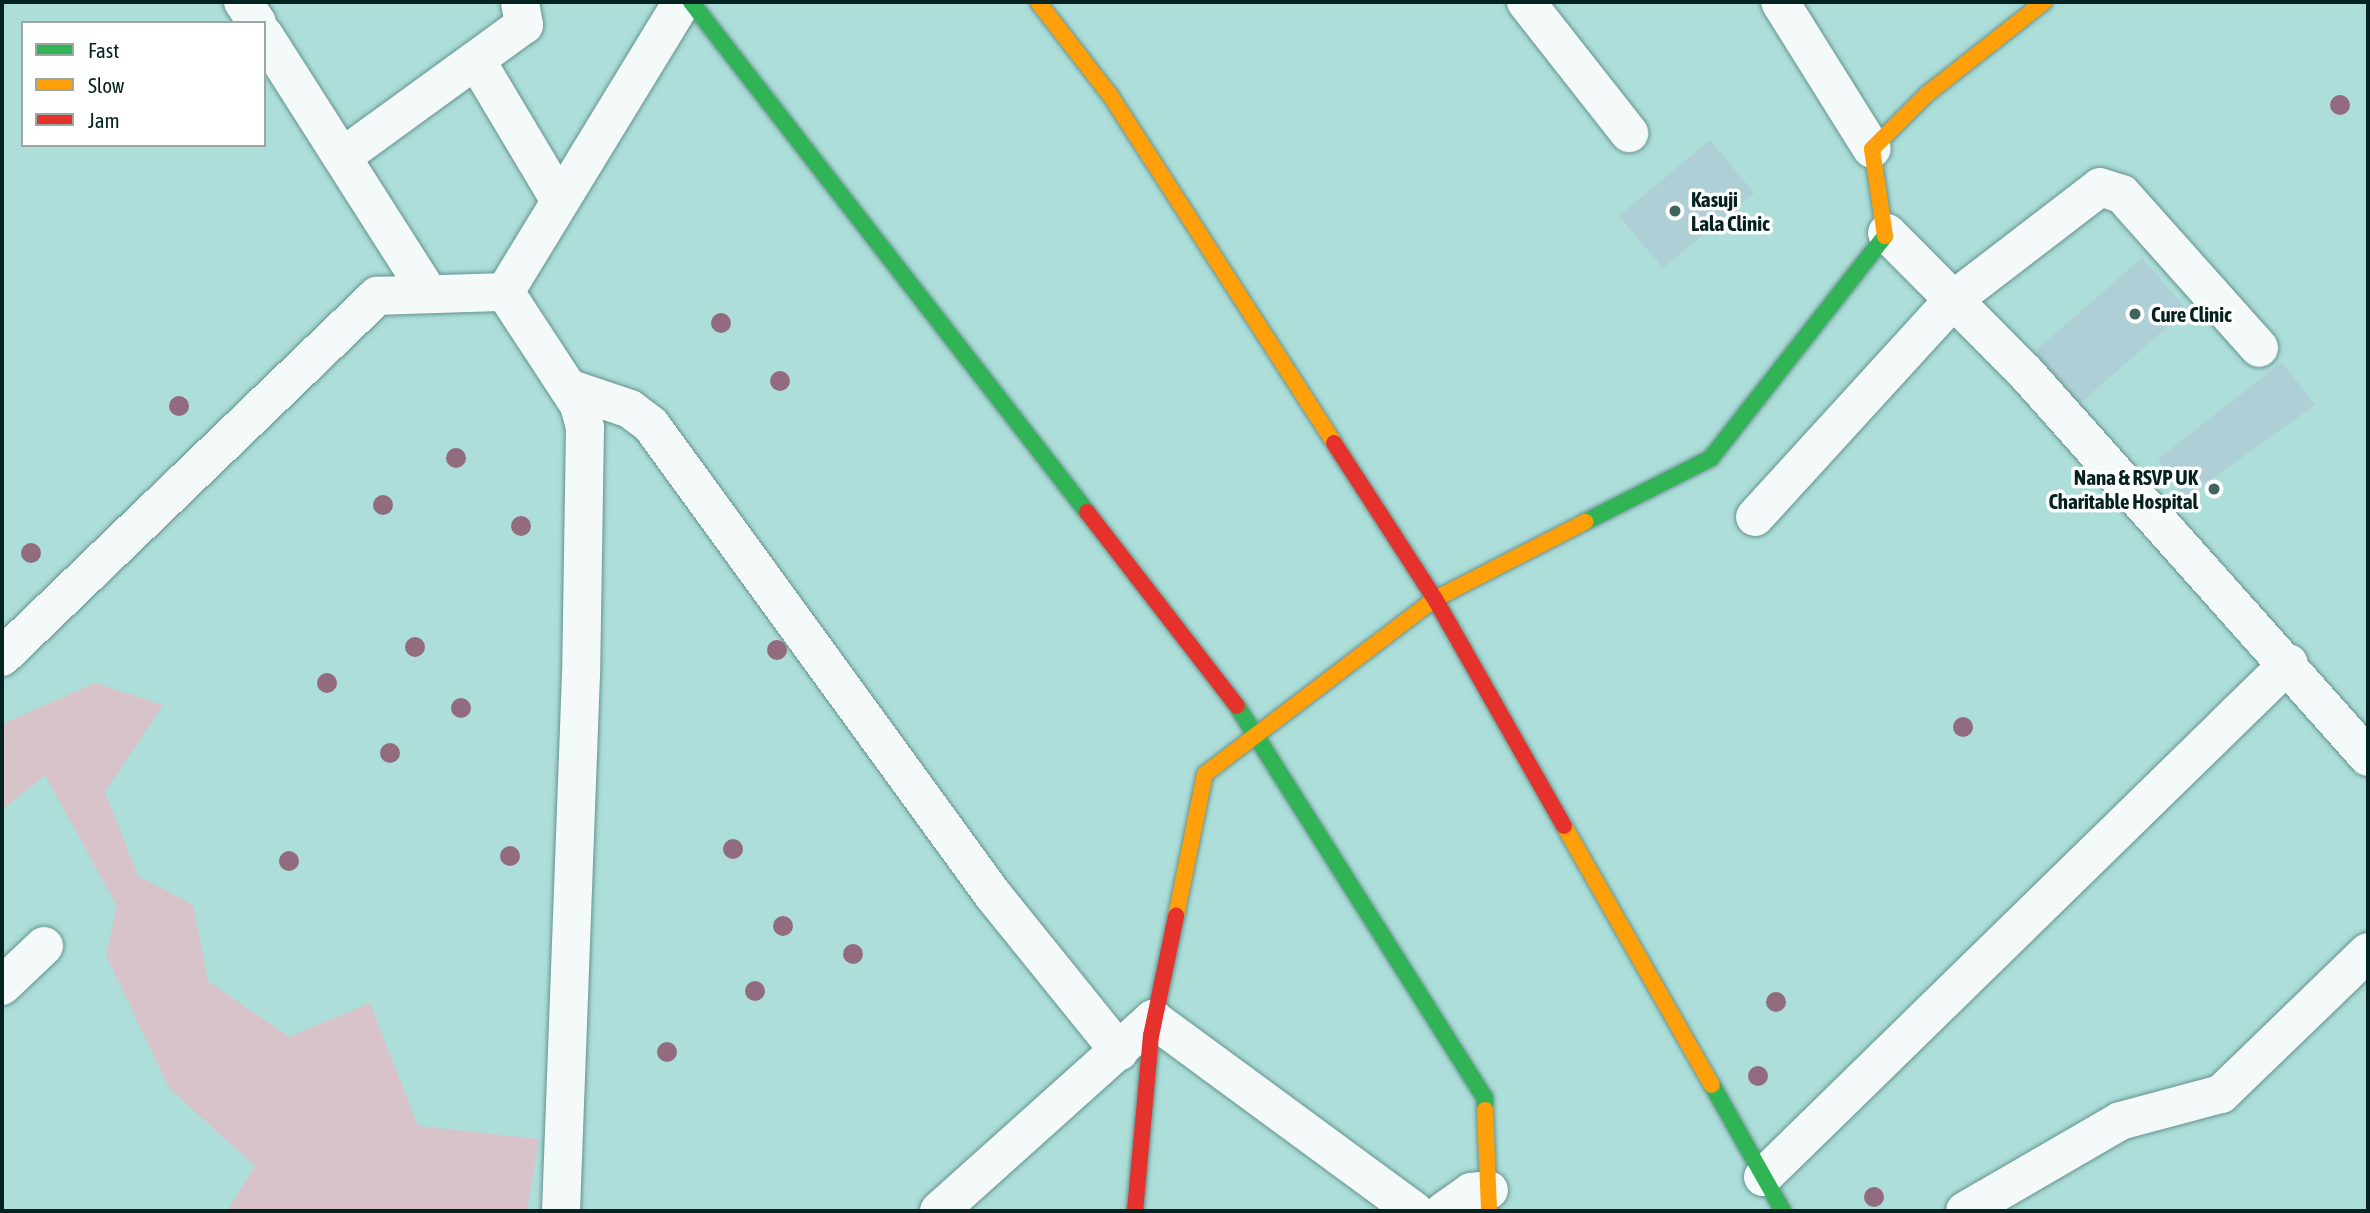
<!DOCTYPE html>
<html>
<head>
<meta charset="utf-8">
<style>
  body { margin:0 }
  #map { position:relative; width:2370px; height:1213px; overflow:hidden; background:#added9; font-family:"Asap Condensed",sans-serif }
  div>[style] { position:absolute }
  .green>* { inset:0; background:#d7c3c9 }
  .building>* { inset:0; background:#afcfd6 }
  .roads { filter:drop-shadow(0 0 2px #66928e) drop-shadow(0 0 2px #66928e) }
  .street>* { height:38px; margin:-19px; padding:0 19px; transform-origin:19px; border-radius:19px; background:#f3faf9 }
  .fast>* { height:16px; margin:-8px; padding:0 8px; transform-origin:8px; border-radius:8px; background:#30b455 }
  .slow>* { height:16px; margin:-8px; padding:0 8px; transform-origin:8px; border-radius:8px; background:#ff9f0a }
  .jam>* { height:16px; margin:-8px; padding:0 8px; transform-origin:8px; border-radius:8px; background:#e5322d }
  .trees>* { width:20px; height:20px; margin:-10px; border-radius:50%; background:#926b7f }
  .dots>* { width:19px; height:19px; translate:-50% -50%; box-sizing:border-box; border:4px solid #fff; border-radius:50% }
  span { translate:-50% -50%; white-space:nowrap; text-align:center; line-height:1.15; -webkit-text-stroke:7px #fff; paint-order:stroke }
  .poi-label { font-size:21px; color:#04221f; font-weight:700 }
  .left { translate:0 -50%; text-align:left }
  .right { translate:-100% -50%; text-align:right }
  .frame { position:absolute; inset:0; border:4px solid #04221f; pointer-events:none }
  .legend { position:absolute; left:21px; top:21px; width:245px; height:126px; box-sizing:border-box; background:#fff; border:2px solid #9ba7a5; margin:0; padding:9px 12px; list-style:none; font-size:21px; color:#04221f }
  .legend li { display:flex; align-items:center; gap:14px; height:35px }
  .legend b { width:35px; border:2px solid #9ba7a5 }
</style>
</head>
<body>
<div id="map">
  <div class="green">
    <i style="clip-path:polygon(95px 683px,163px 705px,105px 792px,138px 876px,193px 905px,208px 981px,289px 1037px,370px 1003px,418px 1126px,539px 1139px,527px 1211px,227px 1211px,255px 1166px,169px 1088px,106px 955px,117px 906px,45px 775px,2px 810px,2px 724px)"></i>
  </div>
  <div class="building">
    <i style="clip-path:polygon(1710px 140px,1754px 193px,1663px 268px,1619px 216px)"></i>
    <i style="clip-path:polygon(2142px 258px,2187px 310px,2071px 411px,2026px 359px)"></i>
    <i style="clip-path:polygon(2282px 362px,2315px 405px,2185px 498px,2158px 459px)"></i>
  </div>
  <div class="roads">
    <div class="street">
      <i style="left:243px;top:2px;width:25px;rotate:56deg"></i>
      <i style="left:1526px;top:2px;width:167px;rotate:51.8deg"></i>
      <i style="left:1780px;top:2px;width:173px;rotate:58deg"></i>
      <i style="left:264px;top:35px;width:307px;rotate:57.5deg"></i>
      <i style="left:476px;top:60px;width:164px;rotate:59.2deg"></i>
      <i style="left:342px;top:157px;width:225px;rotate:-36deg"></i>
      <i style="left:524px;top:25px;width:23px;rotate:-100deg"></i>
      <i style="left:1887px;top:233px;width:197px;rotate:45.2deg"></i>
      <i style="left:2026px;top:373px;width:514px;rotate:48.31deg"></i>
      <i style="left:505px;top:292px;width:135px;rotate:56.8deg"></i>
      <i style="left:579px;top:405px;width:23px;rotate:75deg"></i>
      <i style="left:585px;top:427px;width:247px;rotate:90.9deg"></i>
      <i style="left:581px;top:674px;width:537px;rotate:92.13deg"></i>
      <i style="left:568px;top:388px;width:65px;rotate:18.7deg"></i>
      <i style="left:630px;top:409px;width:26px;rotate:37deg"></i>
      <i style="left:651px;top:425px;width:581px;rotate:53.96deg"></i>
      <i style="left:993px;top:895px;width:201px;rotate:51.1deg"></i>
      <i style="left:1755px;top:517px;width:294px;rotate:-47.6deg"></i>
      <i style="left:1953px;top:300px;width:185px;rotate:-37.5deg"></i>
      <i style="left:2100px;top:187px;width:23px;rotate:18deg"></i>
      <i style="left:2122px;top:194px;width:206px;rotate:48.3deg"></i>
      <i style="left:2px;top:657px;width:521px;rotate:-43.91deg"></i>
      <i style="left:377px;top:296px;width:128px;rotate:-1.8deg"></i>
      <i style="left:505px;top:292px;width:340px;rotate:-58.6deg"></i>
      <i style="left:2px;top:986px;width:58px;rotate:-43.6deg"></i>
      <i style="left:1763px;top:1177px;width:735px;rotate:-44.34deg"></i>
      <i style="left:939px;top:1211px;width:288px;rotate:-41.9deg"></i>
      <i style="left:1153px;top:1019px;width:324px;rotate:36.3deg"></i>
      <i style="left:1444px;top:1211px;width:33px;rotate:-35deg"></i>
      <i style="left:1471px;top:1192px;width:18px;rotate:-6deg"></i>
      <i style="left:1965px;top:1211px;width:179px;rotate:-30.1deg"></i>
      <i style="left:2120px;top:1121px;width:105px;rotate:-15deg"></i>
      <i style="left:2221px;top:1094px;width:204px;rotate:-44deg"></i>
    </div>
    <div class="fast">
      <i style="left:691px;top:2px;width:646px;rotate:52.17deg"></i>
      <i style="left:1585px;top:522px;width:141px;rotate:-26.9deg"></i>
      <i style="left:1711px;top:458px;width:282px;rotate:-51.9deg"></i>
      <i style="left:1237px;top:706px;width:464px;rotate:57.7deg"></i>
      <i style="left:1485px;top:1098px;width:12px;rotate:90deg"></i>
      <i style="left:1712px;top:1085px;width:145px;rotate:60.6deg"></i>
    </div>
    <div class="slow">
      <i style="left:1038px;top:2px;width:118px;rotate:52.3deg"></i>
      <i style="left:1110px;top:95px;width:414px;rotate:57.2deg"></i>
      <i style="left:1885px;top:236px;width:88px;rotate:-98.5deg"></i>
      <i style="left:1872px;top:149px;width:78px;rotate:-45deg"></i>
      <i style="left:1927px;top:94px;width:149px;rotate:-38.2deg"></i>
      <i style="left:1564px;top:826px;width:298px;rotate:60.3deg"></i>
      <i style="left:1176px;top:916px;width:145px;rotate:-78.5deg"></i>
      <i style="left:1205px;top:774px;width:289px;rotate:-37.3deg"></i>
      <i style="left:1435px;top:599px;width:169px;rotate:-27.2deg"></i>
      <i style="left:1485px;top:1110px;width:101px;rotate:87.7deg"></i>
    </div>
    <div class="jam">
      <i style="left:1334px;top:443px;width:186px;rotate:57.1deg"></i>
      <i style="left:1435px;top:599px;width:261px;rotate:60.4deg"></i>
      <i style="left:1087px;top:512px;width:245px;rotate:52.3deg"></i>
      <i style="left:1135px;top:1211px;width:176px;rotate:-84.8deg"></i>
      <i style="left:1151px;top:1036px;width:123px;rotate:-78.2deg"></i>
    </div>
  </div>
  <div class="trees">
    <i style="left:2340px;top:105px"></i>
    <i style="left:721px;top:323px"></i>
    <i style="left:780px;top:381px"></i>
    <i style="left:179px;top:406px"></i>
    <i style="left:456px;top:458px"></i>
    <i style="left:383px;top:505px"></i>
    <i style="left:521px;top:526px"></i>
    <i style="left:31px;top:553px"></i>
    <i style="left:415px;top:647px"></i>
    <i style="left:777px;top:650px"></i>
    <i style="left:327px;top:683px"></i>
    <i style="left:461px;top:708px"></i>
    <i style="left:1963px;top:727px"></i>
    <i style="left:390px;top:753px"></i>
    <i style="left:733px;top:849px"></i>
    <i style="left:510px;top:856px"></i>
    <i style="left:289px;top:861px"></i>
    <i style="left:783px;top:926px"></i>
    <i style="left:853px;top:954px"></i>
    <i style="left:755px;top:991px"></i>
    <i style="left:1776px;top:1002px"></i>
    <i style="left:667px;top:1052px"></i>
    <i style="left:1758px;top:1076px"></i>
    <i style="left:1874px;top:1197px"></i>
  </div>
  <div class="dots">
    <i style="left:1675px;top:211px;background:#3f6460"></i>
    <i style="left:2135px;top:314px;background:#3f6460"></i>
    <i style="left:2214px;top:489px;background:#3f6460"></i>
  </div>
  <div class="poi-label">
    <span class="left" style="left:1691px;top:211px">Kasuji<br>Lala Clinic</span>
    <span class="left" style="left:2151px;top:314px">Cure Clinic</span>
    <span class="right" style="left:2198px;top:489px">Nana &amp; RSVP UK<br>Charitable Hospital</span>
  </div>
  <div class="frame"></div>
  <ul class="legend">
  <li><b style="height:9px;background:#30b455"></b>Fast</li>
  <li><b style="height:9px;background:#ff9f0a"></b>Slow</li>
  <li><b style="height:9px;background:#e5322d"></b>Jam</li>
  </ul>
</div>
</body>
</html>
